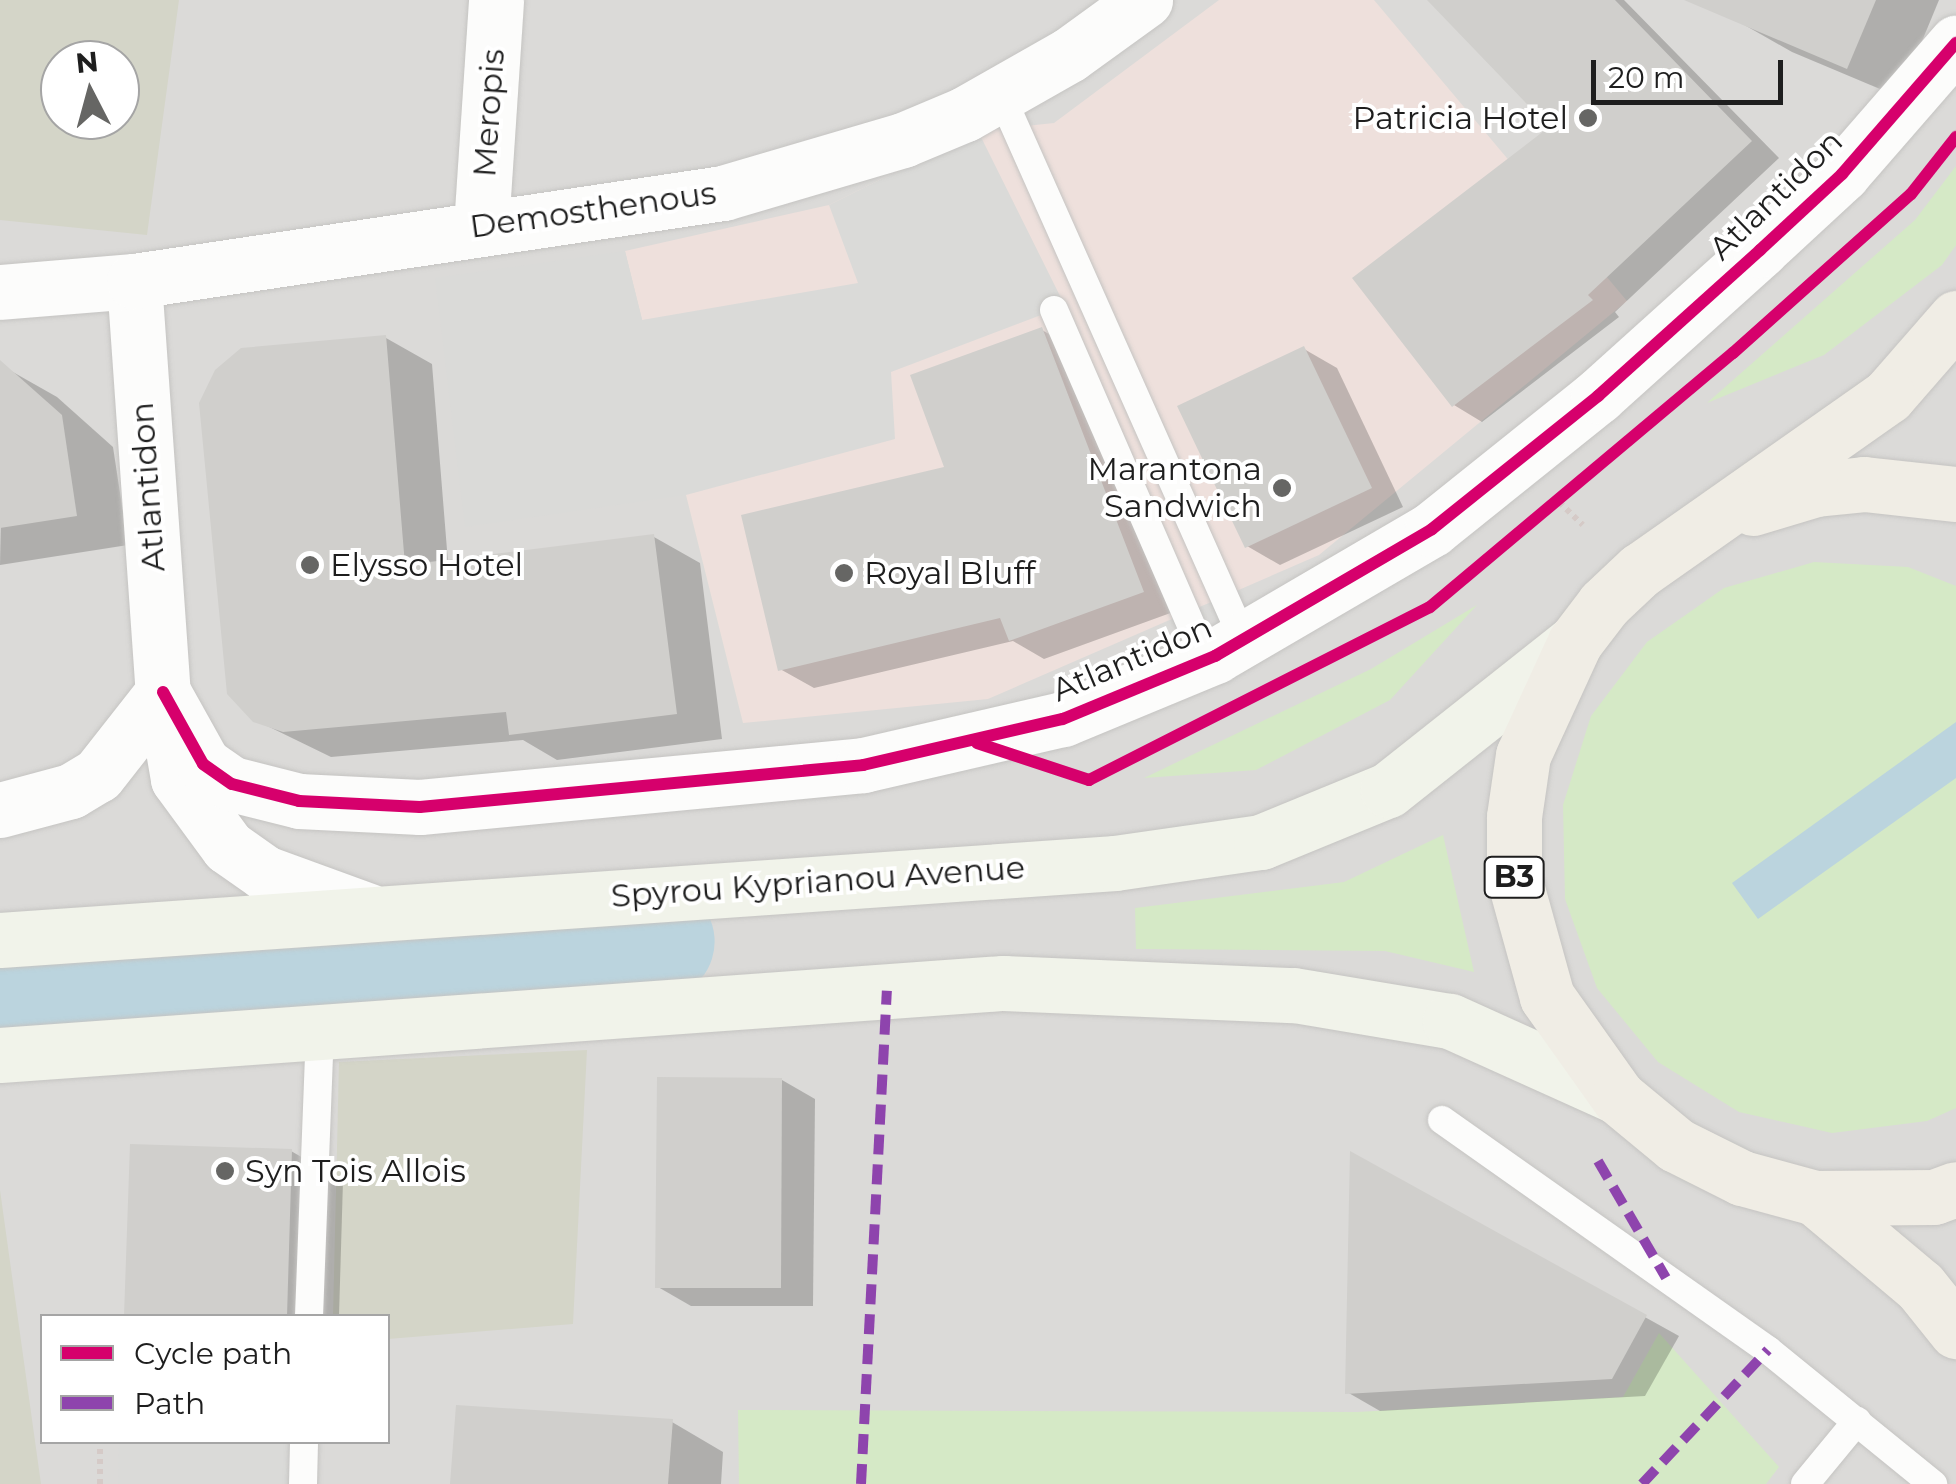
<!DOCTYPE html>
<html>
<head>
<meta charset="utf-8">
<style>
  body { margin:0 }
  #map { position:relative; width:1956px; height:1484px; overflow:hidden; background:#ecebe6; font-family:Montserrat,sans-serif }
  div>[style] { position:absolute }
  .residential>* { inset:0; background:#dbdad8 }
  .commercial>* { inset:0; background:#eee0dc }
  .religious>* { inset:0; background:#dadad8 }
  .construction>* { inset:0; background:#d4d5c8 }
  .grass>* { inset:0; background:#d5e9c6 }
  .water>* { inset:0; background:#bbd4de }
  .shadow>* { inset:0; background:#0003 }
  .river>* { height:115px; margin:-57.5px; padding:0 57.5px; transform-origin:57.5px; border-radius:57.5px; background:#bbd4de }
  .building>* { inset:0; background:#d0cfcc }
  .path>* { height:6px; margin-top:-3px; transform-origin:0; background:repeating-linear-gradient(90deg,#d5cac7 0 5px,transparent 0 10px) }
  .roads { filter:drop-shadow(0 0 2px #c5c4c2) drop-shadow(0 0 2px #c5c4c2) }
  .service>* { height:28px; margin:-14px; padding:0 14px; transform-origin:14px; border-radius:14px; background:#fcfcfb }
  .minor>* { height:55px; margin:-27.5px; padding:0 27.5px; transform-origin:27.5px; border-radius:27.5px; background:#fcfcfb }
  .secondary>* { height:55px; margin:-27.5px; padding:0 27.5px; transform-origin:27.5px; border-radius:27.5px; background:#f1f3ea }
  .primary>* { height:55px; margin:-27.5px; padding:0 27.5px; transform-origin:27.5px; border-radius:27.5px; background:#f0ede5 }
  .quiet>* { height:10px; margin-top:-5px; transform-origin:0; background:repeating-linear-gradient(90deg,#8e44ad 0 20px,transparent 0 30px) }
  .cycleway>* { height:12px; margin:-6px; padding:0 6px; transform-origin:6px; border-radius:6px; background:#d6006c }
  .dots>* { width:28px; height:28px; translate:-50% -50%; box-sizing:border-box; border:5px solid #fff; border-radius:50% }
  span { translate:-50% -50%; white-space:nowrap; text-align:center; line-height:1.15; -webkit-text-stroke:8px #fff; paint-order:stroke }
  .shield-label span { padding:2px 8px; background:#fff; border:2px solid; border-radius:8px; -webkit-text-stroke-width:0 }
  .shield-label { font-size:30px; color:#1e1e1e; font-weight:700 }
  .street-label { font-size:32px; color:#1e1e1e }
  .poi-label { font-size:32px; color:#1e1e1e }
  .right { translate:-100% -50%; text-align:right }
  .left { translate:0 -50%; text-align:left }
  .legend { position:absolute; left:40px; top:1314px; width:350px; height:130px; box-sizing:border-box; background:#fff; border:2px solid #a5a5a5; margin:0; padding:12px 18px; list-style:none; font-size:30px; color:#1e1e1e }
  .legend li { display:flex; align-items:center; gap:20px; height:50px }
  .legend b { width:50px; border:2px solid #a5a5a5 }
  .north { position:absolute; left:40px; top:40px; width:100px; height:100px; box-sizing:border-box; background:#fff; border:2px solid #a5a5a5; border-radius:50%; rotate:354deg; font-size:28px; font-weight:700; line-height:40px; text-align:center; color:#1e1e1e }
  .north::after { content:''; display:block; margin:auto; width:35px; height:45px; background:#666664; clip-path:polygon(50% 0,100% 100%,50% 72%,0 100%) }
  .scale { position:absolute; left:1591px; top:60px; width:192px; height:45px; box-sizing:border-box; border:5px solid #1e1e1e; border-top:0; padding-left:12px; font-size:30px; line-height:35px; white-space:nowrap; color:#1e1e1e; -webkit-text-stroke:8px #fff; paint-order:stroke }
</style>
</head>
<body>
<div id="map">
  <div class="residential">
    <i style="clip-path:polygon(evenodd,0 0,1956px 0,1956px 1484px,0 1484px,0 0,60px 60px,120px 60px,120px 120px,60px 120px,60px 60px,0 0,42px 1316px,388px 1316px,388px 1442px,42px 1442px,42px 1316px)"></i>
  </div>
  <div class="commercial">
    <i style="clip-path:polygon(1219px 0,1374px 0,1627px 301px,1319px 555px,988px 699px,743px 723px,625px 251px,829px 205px,978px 131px,1054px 123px)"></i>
  </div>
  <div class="religious">
    <i style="clip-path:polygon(978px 131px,1065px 306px,891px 372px,895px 439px,686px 495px,465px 527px,435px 278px,625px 251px,642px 320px,858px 283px,829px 205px)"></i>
    <i style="clip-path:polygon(119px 1442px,304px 1442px,303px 1484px,118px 1484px)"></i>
  </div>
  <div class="construction">
    <i style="clip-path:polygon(evenodd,0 0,179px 0,147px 235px,0 220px,0 0,60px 60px,120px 60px,120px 120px,60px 120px,60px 60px)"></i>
    <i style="clip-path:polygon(587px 1050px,573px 1324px,388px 1339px,388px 1316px,333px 1316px,339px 1062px)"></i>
    <i style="clip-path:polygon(0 1190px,41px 1484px,0 1484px)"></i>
  </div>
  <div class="grass">
    <i style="clip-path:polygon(1956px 166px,1956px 245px,1942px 265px,1824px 355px,1707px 403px,1915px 220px)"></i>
    <i style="clip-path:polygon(1814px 562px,1908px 567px,1956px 586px,1956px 1108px,1927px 1121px,1832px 1133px,1739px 1112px,1658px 1062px,1597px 988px,1565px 899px,1563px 805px,1591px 716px,1647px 642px,1724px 588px)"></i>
    <i style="clip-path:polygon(1477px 605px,1390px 700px,1256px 770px,1144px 778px,1371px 669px)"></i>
    <i style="clip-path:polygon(1443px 835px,1474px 972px,1385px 951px,1136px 949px,1135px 908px,1344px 882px)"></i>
    <i style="clip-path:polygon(1659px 1333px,1779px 1467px,1766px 1484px,739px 1484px,738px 1410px,1357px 1412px,1623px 1397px)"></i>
  </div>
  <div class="water">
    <i style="clip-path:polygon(1956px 722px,1956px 778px,1758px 919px,1732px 883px)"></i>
  </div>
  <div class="shadow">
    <i style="clip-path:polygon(1431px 0,1624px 0,1779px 158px,1615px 312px,1619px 317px,1482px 422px,1454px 405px,1553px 128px)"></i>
    <i style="clip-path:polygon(1750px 0,1939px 0,1899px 97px,1792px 52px,1741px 23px)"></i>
    <i style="clip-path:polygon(1042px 330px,1075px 349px,1176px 611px,1044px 659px,1013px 641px,814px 688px,780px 669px,947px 469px)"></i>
    <i style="clip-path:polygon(386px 338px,432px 364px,448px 562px,654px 537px,700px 563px,722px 739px,557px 760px,523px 740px,331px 757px,255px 720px)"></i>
    <i style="clip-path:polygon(1304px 349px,1337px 368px,1403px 507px,1280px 565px,1247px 546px)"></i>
    <i style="clip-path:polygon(4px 367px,57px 397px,113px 447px,128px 545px,0 565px)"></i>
    <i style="clip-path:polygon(782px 1080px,815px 1099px,813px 1306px,691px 1306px,658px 1287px)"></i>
    <i style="clip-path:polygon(132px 1147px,291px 1151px,343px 1181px,339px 1316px,126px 1316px)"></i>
    <i style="clip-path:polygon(1353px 1155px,1679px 1336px,1645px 1396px,1380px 1411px,1347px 1392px)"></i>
    <i style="clip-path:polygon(672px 1422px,723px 1452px,721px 1484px,453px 1484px)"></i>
  </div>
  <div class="river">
    <i style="left:0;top:997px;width:659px;rotate:-4.87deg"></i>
  </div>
  <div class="building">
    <i style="clip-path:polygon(1427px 0,1615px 0,1752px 141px,1588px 295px,1593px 300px,1452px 407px,1352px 278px,1549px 127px)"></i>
    <i style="clip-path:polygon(1684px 0,1876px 0,1847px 69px)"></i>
    <i style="clip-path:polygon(1042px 327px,1144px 592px,1009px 641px,1000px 618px,778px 671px,741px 515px,944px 467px,910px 375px)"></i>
    <i style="clip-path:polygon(386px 335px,405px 565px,654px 534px,677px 714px,509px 735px,506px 712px,283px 732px,253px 722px,227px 694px,199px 403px,215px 370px,241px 348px)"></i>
    <i style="clip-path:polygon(1304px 346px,1372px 488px,1245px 548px,1177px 406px)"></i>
    <i style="clip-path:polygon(0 360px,62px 415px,77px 516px,0 528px)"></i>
    <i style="clip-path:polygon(657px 1077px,782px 1078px,781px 1288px,655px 1288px)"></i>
    <i style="clip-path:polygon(130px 1144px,292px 1149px,287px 1316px,124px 1316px)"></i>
    <i style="clip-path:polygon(1350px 1151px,1647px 1315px,1612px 1379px,1345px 1394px)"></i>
    <i style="clip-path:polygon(456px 1405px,673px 1419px,668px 1484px,450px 1484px)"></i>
  </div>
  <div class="path">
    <i style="left:1559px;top:502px;width:33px;rotate:44deg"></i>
    <i style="left:100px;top:1484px;width:42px;rotate:-90deg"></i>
  </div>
  <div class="roads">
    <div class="service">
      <i style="left:1000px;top:93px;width:600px;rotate:66deg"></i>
      <i style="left:1054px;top:310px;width:382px;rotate:66.5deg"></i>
      <i style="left:1442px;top:1120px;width:399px;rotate:35.2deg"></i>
      <i style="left:1768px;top:1350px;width:213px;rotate:39.1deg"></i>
      <i style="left:309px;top:1316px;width:286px;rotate:-87.8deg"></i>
      <i style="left:303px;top:1484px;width:42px;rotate:-88.6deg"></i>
      <i style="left:1805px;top:1484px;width:82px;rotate:-50.5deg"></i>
    </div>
    <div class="minor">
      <i style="left:481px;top:227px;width:227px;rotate:-86.2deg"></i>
      <i style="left:134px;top:281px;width:412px;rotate:86deg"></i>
      <i style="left:163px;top:692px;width:88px;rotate:80.2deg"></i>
      <i style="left:178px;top:779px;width:84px;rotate:53.7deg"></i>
      <i style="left:228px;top:847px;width:45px;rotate:35.1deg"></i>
      <i style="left:265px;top:873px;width:111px;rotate:20.1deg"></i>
      <i style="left:0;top:292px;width:134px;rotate:-4.7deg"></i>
      <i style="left:134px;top:281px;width:596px;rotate:-8.5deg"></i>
      <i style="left:723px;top:193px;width:188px;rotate:-16.4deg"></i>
      <i style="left:903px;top:140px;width:67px;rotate:-22.8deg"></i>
      <i style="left:965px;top:114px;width:120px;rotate:-29.6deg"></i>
      <i style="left:1069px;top:55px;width:94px;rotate:-35.9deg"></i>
      <i style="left:163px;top:692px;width:82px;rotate:60.9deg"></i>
      <i style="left:203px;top:764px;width:35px;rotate:35deg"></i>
      <i style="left:232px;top:784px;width:69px;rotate:14.2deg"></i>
      <i style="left:299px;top:801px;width:121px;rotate:2.8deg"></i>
      <i style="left:420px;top:807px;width:445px;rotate:-5.4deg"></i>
      <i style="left:863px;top:765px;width:205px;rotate:-13deg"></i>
      <i style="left:1063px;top:719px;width:165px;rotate:-22.5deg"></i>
      <i style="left:1215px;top:656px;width:251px;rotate:-30.3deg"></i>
      <i style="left:1432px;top:529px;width:213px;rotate:-38.7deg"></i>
      <i style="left:1598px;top:396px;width:218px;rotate:-42deg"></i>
      <i style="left:1760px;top:250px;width:112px;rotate:-42.8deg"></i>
      <i style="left:1842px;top:174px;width:174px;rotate:-49deg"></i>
      <i style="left:0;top:810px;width:73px;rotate:-15deg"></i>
      <i style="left:71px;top:791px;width:31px;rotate:-31deg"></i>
      <i style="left:98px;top:775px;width:105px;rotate:-51.9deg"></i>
    </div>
    <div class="secondary">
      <i style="left:0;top:940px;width:1118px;rotate:-3.95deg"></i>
      <i style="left:1115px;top:863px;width:148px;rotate:-8.2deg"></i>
      <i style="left:1261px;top:842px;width:137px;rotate:-22.3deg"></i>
      <i style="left:1388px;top:790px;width:238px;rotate:-38.4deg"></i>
      <i style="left:0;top:1055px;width:1006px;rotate:-4.11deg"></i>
      <i style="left:1003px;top:983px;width:291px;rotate:2.4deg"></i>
      <i style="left:1294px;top:995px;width:158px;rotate:9.5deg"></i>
      <i style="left:1450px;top:1021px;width:184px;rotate:24.3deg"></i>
    </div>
    <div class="primary">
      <i style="left:1956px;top:318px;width:103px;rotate:131.1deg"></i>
      <i style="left:1888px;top:396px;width:303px;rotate:144.9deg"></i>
      <i style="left:1640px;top:570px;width:50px;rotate:136.6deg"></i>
      <i style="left:1604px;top:604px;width:48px;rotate:127.3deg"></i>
      <i style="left:1575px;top:642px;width:124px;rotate:114.7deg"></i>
      <i style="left:1523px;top:755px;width:63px;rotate:98.3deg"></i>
      <i style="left:1514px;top:817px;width:61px;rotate:90deg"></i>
      <i style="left:1514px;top:878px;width:123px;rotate:74.5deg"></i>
      <i style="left:1547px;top:997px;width:123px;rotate:54.6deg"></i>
      <i style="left:1618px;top:1097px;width:75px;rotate:39.6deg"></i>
      <i style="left:1676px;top:1145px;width:74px;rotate:26.6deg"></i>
      <i style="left:1742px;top:1178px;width:76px;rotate:15.3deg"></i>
      <i style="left:1815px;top:1198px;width:119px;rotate:-0.5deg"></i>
      <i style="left:1934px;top:1197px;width:23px;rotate:-20deg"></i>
      <i style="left:1753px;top:508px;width:66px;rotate:-16.8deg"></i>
      <i style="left:1816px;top:489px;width:48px;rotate:-5.9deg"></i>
      <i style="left:1864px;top:484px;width:93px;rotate:6.2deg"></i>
      <i style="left:1815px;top:1198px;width:137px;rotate:40deg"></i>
      <i style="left:1920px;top:1286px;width:58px;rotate:51.3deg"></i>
    </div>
  </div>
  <div class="quiet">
    <i style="left:1598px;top:1161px;width:135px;rotate:59.8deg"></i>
    <i style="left:861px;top:1484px;width:494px;rotate:-87deg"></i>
    <i style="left:1642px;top:1484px;width:184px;rotate:-46.8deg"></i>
  </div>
  <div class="cycleway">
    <i style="left:163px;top:692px;width:82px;rotate:60.9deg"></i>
    <i style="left:203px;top:764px;width:35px;rotate:35deg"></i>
    <i style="left:232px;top:784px;width:69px;rotate:14.2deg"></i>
    <i style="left:299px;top:801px;width:121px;rotate:2.8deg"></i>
    <i style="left:420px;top:807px;width:445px;rotate:-5.4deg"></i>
    <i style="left:863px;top:765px;width:205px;rotate:-13deg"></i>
    <i style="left:1063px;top:719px;width:165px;rotate:-22.5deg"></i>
    <i style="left:1215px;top:656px;width:251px;rotate:-30.3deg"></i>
    <i style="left:1432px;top:529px;width:213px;rotate:-38.7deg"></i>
    <i style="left:1598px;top:396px;width:218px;rotate:-42deg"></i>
    <i style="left:1760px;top:250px;width:112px;rotate:-42.8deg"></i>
    <i style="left:1842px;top:174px;width:174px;rotate:-49deg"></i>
    <i style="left:977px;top:743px;width:118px;rotate:18.3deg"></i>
    <i style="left:1089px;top:780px;width:382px;rotate:-26.9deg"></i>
    <i style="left:1430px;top:607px;width:395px;rotate:-40deg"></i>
    <i style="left:1733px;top:353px;width:239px;rotate:-41.8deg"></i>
    <i style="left:1911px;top:194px;width:73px;rotate:-51.7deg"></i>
  </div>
  <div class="dots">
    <i style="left:1588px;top:118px;background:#666664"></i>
    <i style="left:1282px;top:488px;background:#666664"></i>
    <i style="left:310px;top:565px;background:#666664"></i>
    <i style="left:844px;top:573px;background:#666664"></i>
    <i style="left:225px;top:1171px;background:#666664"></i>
  </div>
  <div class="shield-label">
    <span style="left:1514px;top:877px">B3</span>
  </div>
  <div class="street-label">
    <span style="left:489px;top:113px;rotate:-86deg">Meropis</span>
    <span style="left:1776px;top:195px;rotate:-44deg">Atlantidon</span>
    <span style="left:593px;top:210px;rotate:-8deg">Demosthenous</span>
    <span style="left:148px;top:487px;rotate:-94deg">Atlantidon</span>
    <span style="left:1132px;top:659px;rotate:-23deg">Atlantidon</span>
    <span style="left:818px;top:882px;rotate:-4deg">Spyrou Kyprianou Avenue</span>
  </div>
  <div class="poi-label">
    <span class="right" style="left:1568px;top:118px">Patricia Hotel</span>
    <span class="right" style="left:1262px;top:488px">Marantona<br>Sandwich</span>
    <span class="left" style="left:330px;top:565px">Elysso Hotel</span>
    <span class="left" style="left:864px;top:573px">Royal Bluff</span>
    <span class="left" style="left:245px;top:1171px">Syn Tois Allois</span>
  </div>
  <ul class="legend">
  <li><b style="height:12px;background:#d6006c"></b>Cycle path</li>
  <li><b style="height:12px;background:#8e44ad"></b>Path</li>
  </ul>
  <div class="north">N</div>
  <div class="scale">20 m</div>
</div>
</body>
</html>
